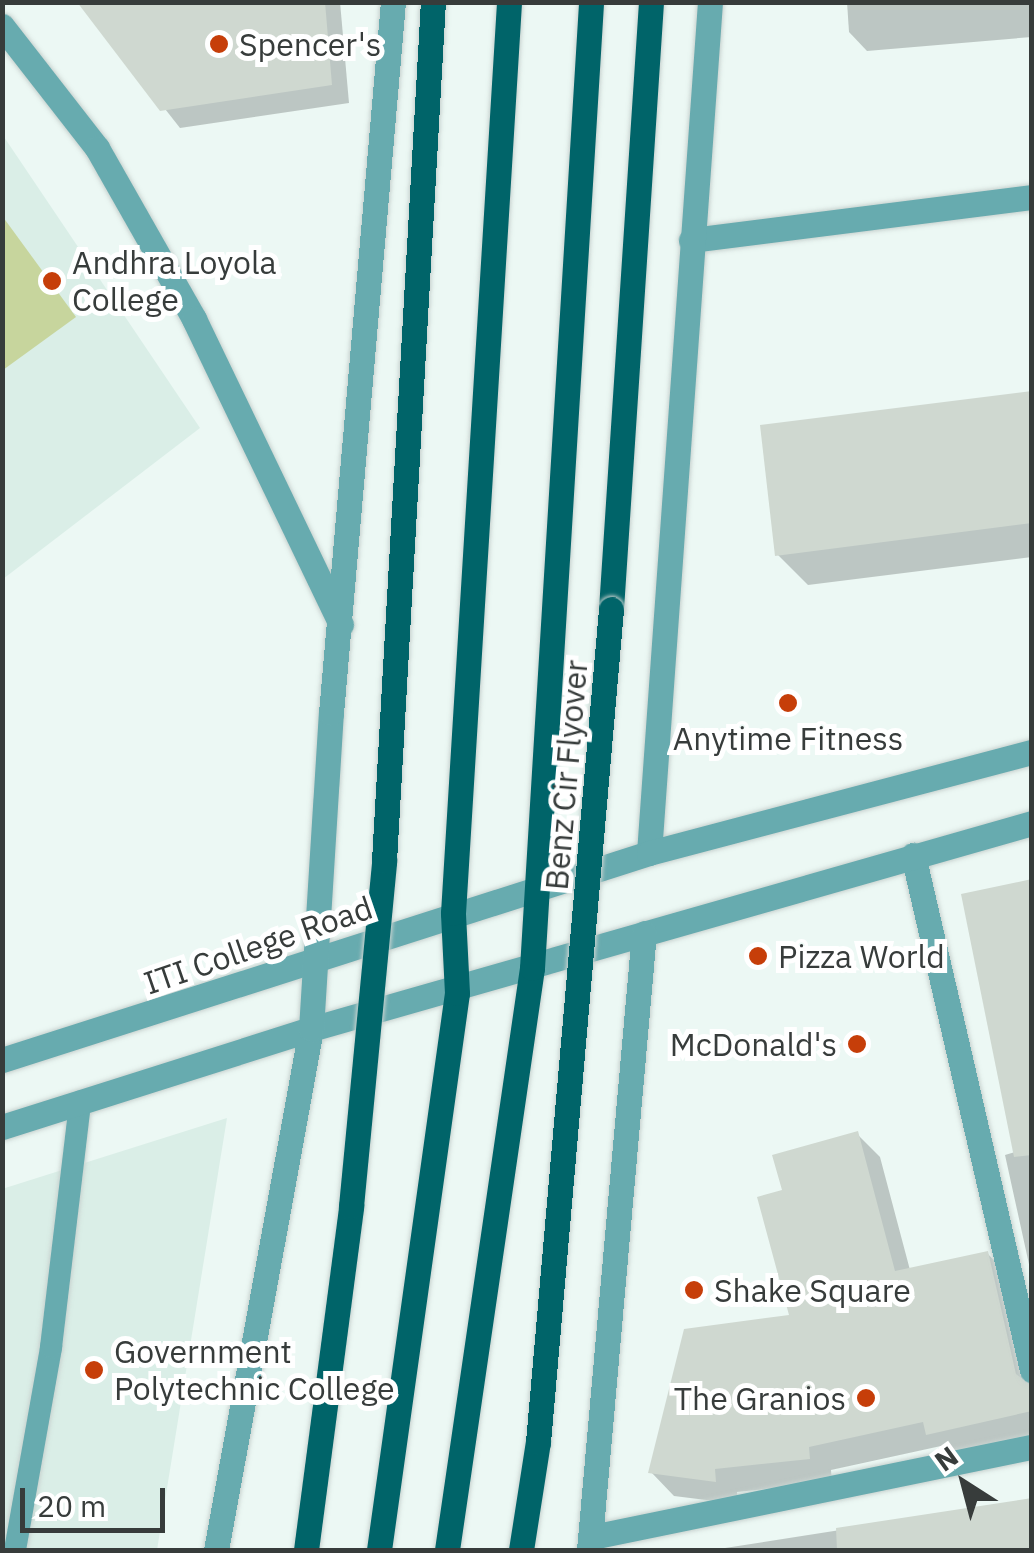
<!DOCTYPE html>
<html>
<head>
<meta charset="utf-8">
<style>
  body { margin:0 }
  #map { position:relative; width:1034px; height:1553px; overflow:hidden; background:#ecf8f4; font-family:"IBM Plex Sans",sans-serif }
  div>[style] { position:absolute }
  .built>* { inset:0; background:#daeee7 }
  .green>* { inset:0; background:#c7d59d }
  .shadow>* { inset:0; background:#0003 }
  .building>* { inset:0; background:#cfd8d0 }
  .roads { filter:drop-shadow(0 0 2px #c8d2cf) drop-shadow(0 0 2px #c8d2cf) }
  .service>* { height:22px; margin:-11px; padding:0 11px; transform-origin:11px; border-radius:11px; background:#67abaf }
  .minor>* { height:25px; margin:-12.5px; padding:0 12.5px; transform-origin:12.5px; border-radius:12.5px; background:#67abaf }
  .tertiary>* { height:25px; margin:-12.5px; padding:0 12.5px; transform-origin:12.5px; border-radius:12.5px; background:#67abaf }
  .primary>* { height:25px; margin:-12.5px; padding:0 12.5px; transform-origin:12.5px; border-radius:12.5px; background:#006469 }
  .bridges { filter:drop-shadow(0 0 2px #c8d2cf) drop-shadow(0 0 2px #c8d2cf) }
  .primary-bridge>* { height:25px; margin:-12.5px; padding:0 12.5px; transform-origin:12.5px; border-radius:12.5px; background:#006469 }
  .dots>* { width:28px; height:28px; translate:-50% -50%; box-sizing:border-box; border:5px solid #fff; border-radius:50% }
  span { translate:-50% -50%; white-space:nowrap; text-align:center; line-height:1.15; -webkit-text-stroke:10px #fff; paint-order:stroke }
  .poi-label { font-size:32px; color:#373c3b }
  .left { translate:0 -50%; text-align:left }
  .right { translate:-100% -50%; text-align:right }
  .street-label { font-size:32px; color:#373c3b }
  .frame { position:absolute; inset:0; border:5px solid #373c3b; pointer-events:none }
  .north { position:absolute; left:914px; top:1433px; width:100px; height:100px; -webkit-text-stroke:8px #fff; paint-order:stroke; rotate:324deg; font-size:28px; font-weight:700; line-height:40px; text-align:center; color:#373c3b }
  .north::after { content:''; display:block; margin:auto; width:35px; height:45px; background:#373c3b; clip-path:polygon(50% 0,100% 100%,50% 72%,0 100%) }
  .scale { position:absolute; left:20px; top:1488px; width:145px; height:45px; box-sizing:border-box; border:5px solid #373c3b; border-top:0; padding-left:12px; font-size:30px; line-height:35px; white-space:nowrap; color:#373c3b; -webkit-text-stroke:8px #fff; paint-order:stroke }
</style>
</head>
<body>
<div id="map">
  <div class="built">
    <i style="clip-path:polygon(2px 134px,200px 428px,3px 579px,2px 579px)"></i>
    <i style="clip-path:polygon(227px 1118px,157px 1550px,3px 1550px,2px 1189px)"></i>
  </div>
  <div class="green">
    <i style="clip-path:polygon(3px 217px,76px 317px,3px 370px,2px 370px)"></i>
  </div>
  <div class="shadow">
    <i style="clip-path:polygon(81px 2px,340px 2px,349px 103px,180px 128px)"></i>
    <i style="clip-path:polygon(847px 2px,1032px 2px,1032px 37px,867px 51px,849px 32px)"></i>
    <i style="clip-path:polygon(1032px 393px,1032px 557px,808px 585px,778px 555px)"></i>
    <i style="clip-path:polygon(1032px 882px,1032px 1278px,1005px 1155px,1015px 1152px)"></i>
    <i style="clip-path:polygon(857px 1134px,880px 1157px,910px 1270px,987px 1253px,1010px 1277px,1032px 1368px,1032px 1439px,952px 1457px,941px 1446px,831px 1470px,832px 1482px,737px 1492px,738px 1504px,674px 1496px,651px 1472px,793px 1317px,785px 1192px)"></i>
    <i style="clip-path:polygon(1032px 1500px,1032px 1550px,725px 1550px,725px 1548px)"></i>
  </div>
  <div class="building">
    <i style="clip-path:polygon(77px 2px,325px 2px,332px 85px,160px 111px)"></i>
    <i style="clip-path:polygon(1032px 391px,1032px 523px,775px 556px,760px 425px)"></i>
    <i style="clip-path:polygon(1032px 879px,1032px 1155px,1014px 1157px,961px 894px)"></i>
    <i style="clip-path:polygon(858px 1131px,895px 1271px,988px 1251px,1016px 1374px,1032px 1386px,1032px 1411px,926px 1435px,923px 1422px,809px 1447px,810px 1459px,715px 1469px,716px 1482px,648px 1473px,684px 1329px,789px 1315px,757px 1197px,782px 1190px,772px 1155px)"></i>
    <i style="clip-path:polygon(1032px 1498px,1032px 1550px,837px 1550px,836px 1528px)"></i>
  </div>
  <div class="roads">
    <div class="service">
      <i style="left:15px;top:1550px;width:206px;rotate:-79.9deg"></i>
      <i style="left:51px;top:1347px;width:247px;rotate:-83.2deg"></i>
    </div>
    <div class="minor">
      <i style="left:691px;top:240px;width:344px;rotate:-7.2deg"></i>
      <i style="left:913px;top:855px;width:529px;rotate:76.99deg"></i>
      <i style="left:592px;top:1537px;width:449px;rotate:-11.6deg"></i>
    </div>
    <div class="tertiary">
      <i style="left:2px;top:26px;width:155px;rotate:52.1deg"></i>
      <i style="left:97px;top:148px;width:197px;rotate:60.4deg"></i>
      <i style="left:194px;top:319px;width:339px;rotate:64.3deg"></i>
      <i style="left:649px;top:853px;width:853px;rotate:-85.9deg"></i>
      <i style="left:2px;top:1060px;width:679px;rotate:-17.74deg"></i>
      <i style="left:649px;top:853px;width:396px;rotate:-14.8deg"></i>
      <i style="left:2px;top:1127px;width:324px;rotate:-17.6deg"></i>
      <i style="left:311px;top:1029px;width:750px;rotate:-15.95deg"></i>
      <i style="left:216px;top:1550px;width:530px;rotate:-79.67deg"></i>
      <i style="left:311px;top:1029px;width:317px;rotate:-86.4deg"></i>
      <i style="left:331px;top:713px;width:714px;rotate:-85.02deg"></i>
      <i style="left:589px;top:1550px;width:619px;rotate:-84.91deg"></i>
    </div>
    <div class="primary">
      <i style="left:611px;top:609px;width:608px;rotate:-86.23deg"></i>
      <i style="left:379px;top:1550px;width:562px;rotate:-82.03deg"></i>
      <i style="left:457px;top:993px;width:80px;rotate:-92.9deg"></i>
      <i style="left:453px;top:913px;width:913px;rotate:-86.48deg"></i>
      <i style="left:447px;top:1550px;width:588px;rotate:-81.69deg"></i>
      <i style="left:532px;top:968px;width:968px;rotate:-86.5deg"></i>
    </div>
  </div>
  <div class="bridges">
    <div class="primary-bridge">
      <i style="left:306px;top:1550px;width:347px;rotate:-82.5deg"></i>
      <i style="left:351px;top:1206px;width:347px;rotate:-84.5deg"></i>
      <i style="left:384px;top:861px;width:860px;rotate:-86.74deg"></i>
      <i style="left:521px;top:1550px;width:109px;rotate:-81.1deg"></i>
      <i style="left:538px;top:1442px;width:836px;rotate:-84.99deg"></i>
    </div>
  </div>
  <div class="dots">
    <i style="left:219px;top:44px;background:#c63e09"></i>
    <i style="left:52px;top:281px;background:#c63e09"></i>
    <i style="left:788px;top:703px;background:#c63e09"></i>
    <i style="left:758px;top:956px;background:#c63e09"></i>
    <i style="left:857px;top:1044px;background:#c63e09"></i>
    <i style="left:694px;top:1290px;background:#c63e09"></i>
    <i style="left:94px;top:1370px;background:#c63e09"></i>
    <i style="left:866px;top:1398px;background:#c63e09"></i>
  </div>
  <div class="poi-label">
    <span class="left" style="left:239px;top:44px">Spencer's</span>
    <span class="left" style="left:72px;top:281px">Andhra Loyola<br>College</span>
    <span style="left:788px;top:738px">Anytime Fitness</span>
    <span class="left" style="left:778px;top:956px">Pizza World</span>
    <span class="right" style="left:837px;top:1044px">McDonald's</span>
    <span class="left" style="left:714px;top:1290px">Shake Square</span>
    <span class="left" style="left:114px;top:1370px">Government<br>Polytechnic College</span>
    <span class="right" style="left:846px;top:1398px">The Granios</span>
  </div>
  <div class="street-label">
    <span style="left:566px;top:775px;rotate:-85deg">Benz Cir Flyover</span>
    <span style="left:258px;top:945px;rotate:-19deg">ITI College Road</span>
  </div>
  <div class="frame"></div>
  <div class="north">N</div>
  <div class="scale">20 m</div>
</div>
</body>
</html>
